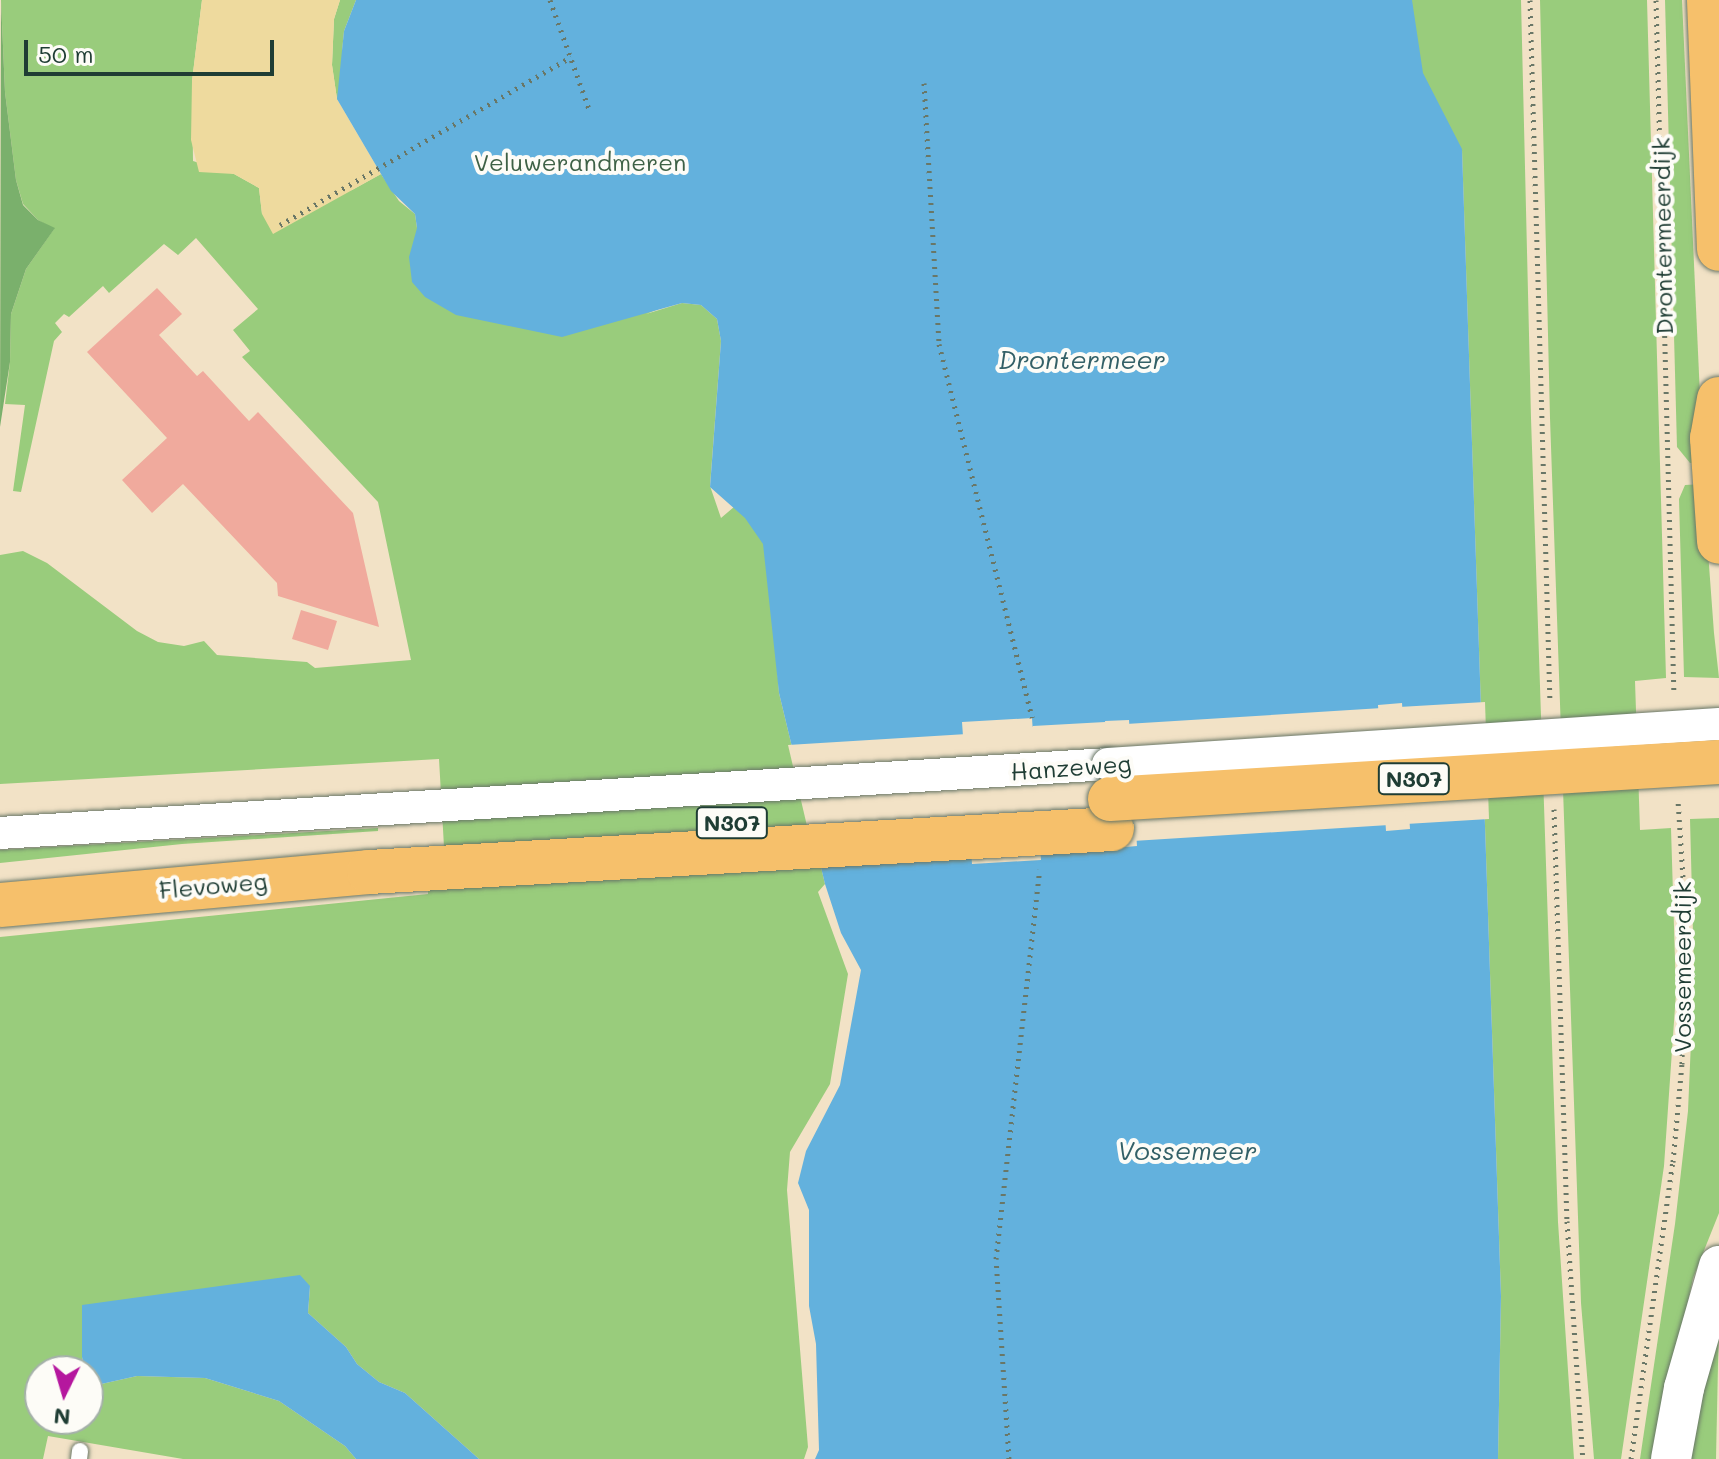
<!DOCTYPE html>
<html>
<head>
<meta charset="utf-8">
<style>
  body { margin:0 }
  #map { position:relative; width:1719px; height:1459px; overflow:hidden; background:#f2e2c6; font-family:Mali,sans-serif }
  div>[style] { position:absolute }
  .green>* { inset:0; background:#99cc7c }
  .forest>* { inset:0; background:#7ab06c }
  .sand>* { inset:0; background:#eeda9e }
  .water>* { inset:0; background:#63b1dd }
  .pier>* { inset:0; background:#f2e2c6 }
  .building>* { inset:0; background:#f0aa9d }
  .path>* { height:5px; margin-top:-2.5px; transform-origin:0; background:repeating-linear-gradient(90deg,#697767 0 2px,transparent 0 8px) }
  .roads { filter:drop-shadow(0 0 2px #697767) drop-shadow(0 0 2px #697767) }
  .service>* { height:16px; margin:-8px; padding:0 8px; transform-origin:8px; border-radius:8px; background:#fff }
  .minor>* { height:32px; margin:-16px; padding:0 16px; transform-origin:16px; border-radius:16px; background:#fff }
  .tertiary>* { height:40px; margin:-20px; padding:0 20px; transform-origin:20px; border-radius:20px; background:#fff }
  .primary>* { height:44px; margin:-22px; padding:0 22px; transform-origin:22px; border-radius:22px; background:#f6c06b }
  .trunk>* { height:44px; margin:-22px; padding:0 22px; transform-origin:22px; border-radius:22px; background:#f6c06b }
  .bridges { filter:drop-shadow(0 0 2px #697767) drop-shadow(0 0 2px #697767) }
  .minor-bridge>* { height:32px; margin:-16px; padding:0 16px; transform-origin:16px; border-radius:16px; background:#fff }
  .trunk-bridge>* { height:44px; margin:-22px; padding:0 22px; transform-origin:22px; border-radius:22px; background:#f6c06b }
  span { translate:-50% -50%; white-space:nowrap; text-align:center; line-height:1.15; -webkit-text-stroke:8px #fdfcf7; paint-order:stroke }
  .shield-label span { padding:2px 6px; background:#fdfcf7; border:2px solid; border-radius:6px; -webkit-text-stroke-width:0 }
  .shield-label { font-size:22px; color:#1f3d34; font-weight:700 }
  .park-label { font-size:24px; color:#3e6146 }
  .street-label { font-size:24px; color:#1f3d34 }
  .water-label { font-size:26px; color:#336067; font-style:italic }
  .north { position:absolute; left:24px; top:1355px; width:80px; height:80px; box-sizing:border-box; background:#fdfcf7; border:2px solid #a4b0a9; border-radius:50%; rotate:185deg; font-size:22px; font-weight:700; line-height:32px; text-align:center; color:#1f3d34 }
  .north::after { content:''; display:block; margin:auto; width:28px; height:36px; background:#b5179e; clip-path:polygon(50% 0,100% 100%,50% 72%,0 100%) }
  .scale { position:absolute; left:24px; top:40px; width:250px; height:36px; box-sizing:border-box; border:4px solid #1f3d34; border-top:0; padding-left:10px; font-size:24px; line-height:28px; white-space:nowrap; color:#1f3d34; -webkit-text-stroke:6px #fdfcf7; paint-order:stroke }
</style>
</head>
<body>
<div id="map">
  <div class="green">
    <i style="clip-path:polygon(1px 0,202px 0,192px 81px,193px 161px,234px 174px,259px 188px,262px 214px,352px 190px,381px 174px,399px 201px,415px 214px,417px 228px,424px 205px,337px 99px,332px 65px,334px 19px,340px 0,356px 0,344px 31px,342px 52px,366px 0,1521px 0,1531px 418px,1558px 1222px,1574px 1459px,1498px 1459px,1501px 1296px,1462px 150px,673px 303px,646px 314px,682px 303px,701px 305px,717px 319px,721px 341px,710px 486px,721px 518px,741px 501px,765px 491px,779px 693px,825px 884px,818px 892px,848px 974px,830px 1084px,790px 1152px,787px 1190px,808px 1447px,804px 1459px,479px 1459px,405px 1393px,379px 1382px,357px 1364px,346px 1347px,308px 1313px,310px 1286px,82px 1357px,85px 1371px,40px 1371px,40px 1419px,88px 1419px,88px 1387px,137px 1376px,205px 1378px,279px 1401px,345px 1446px,356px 1459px,183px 1459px,48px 1436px,43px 1459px,0 1459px,0 937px,428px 894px,428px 884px,446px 882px,439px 759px,0 784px,0 555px,23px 551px,47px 563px,137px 631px,158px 642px,184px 646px,204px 641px,217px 655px,307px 662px,315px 668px,411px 660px,378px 502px,242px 357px,250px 351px,233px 330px,258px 309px,196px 238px,178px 255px,164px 244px,109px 293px,103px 286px,69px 317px,64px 314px,55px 323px,62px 332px,54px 341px,21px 492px,13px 491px,25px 405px,5px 404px,10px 362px,11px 314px,26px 269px,54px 229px,38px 220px,23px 204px,16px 180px,5px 92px)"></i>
    <i style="clip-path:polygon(1540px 0,1647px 0,1666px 678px,1635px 681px,1640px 830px,1671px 828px,1676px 993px,1664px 1166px,1621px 1459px,1594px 1459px,1581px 1303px,1550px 418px)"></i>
    <i style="clip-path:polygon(1665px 0,1682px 0,1703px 462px,1690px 463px,1677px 447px)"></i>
    <i style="clip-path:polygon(1703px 484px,1714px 633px,1719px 678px,1684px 677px,1679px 499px,1685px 485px)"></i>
    <i style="clip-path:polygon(1719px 818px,1719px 1213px,1693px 1278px,1654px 1459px,1640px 1459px,1675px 1224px,1688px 1111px,1694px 972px,1690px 819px)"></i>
    <i style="clip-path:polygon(378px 828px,378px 831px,182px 844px,0 863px,0 850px)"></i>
    <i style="clip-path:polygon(1719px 1317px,1716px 1459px,1690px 1459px)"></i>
  </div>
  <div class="forest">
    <i style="clip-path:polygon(1px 0,5px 92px,16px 180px,23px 205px,38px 220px,55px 228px,26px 269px,11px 314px,10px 362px,0 427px)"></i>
  </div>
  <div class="sand">
    <i style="clip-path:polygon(202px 0,340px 0,334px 19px,332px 65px,337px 99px,381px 174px,273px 234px,262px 214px,259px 188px,234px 174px,199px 172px,191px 140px,192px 81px)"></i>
  </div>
  <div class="water">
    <i style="clip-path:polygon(evenodd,356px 0,1412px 0,1423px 73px,1462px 149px,1501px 1296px,1498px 1459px,815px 1459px,819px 1450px,816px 1344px,809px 1306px,809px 1210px,798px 1183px,806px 1151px,840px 1085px,861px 970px,841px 933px,825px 884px,779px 693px,763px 544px,745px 518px,710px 487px,721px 341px,717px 319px,701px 305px,682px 303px,562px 337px,456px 315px,425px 297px,412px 282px,409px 257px,417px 228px,415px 214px,391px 191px,337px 99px,344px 31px,356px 0,1402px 703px,1410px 829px,1386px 831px,1378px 705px,1402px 703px,356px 0,1032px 718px,1041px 860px,972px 864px,962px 722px,1032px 718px,356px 0,1129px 720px,1137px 846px,1114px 848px,1105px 721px,1129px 720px)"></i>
    <i style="clip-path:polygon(300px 1275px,310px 1286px,308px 1313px,346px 1347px,357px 1364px,379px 1382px,405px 1393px,479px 1459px,356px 1459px,345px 1446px,279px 1401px,205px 1378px,137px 1376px,88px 1387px,88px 1371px,85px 1371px,82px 1357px,82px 1305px)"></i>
  </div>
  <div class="pier">
    <i style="clip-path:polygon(1485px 702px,1489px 819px,1406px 824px,1399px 707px)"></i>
    <i style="clip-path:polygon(1382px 708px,1389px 825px,1133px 841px,1126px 724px)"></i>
    <i style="clip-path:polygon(1105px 722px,1109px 725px,1117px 842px,1037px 847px,1029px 730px,1033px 726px)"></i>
    <i style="clip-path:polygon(967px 734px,975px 850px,815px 860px,788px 745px)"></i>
  </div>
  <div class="building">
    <i style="clip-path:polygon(157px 288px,182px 314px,159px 335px,197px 376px,203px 371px,249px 421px,258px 412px,353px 513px,379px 627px,278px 596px,277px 583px,183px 484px,152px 513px,122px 480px,167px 438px,87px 352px)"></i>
    <i style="clip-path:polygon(301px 610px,337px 621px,328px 650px,292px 639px)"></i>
  </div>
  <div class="path">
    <i style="left:550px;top:0;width:119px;rotate:70.3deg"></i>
    <i style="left:1530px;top:0;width:703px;rotate:88.37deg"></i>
    <i style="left:1656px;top:0;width:695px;rotate:88.52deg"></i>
    <i style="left:924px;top:83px;width:261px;rotate:86.7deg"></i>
    <i style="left:939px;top:344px;width:385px;rotate:76deg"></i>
    <i style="left:280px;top:225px;width:336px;rotate:-30deg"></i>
    <i style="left:1554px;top:809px;width:412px;rotate:88.2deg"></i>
    <i style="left:1567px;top:1221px;width:239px;rotate:86.2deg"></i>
    <i style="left:1009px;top:1459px;width:200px;rotate:-93.7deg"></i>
    <i style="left:996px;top:1259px;width:392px;rotate:-83.6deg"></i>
    <i style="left:1631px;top:1459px;width:300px;rotate:-82deg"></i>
    <i style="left:1673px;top:1162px;width:98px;rotate:-84.8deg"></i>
    <i style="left:1682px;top:1064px;width:171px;rotate:-89.3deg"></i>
    <i style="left:1684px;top:893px;width:92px;rotate:-93.7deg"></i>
  </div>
  <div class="roads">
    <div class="service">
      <i style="left:79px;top:1459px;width:8px;rotate:-83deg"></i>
    </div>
    <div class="minor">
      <i style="left:0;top:833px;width:1110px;rotate:-3.56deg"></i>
    </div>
    <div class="tertiary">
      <i style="left:1671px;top:1459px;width:72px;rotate:-79.6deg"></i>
      <i style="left:1684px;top:1388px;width:127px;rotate:-74deg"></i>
    </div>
    <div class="primary">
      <i style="left:1709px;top:0;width:249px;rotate:87.7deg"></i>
      <i style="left:1719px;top:399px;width:40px;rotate:100deg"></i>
      <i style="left:1712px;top:438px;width:104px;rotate:86.1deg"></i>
    </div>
    <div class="trunk">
      <i style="left:0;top:905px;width:370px;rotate:-5.1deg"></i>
      <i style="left:369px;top:872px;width:744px;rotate:-3.31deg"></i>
    </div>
  </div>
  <div class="bridges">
    <div class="minor-bridge">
      <i style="left:1108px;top:764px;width:612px;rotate:-3.75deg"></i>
    </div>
    <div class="trunk-bridge">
      <i style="left:1110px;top:799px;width:610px;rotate:-3.48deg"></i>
    </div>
  </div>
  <div class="shield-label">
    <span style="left:1414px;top:779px">N307</span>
    <span style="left:732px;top:823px">N307</span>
  </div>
  <div class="park-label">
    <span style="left:580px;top:162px">Veluwerandmeren</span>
  </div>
  <div class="street-label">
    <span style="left:1662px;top:236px;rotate:-91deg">Drontermeerdijk</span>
    <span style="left:1071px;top:767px;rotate:-4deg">Hanzeweg</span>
    <span style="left:213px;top:885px;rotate:-5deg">Flevoweg</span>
    <span style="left:1682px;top:967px;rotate:-90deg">Vossemeerdijk</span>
  </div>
  <div class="water-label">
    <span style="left:1082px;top:360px">Drontermeer</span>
    <span style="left:1187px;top:1151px">Vossemeer</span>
  </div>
  <div class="north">N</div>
  <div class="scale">50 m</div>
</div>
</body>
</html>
